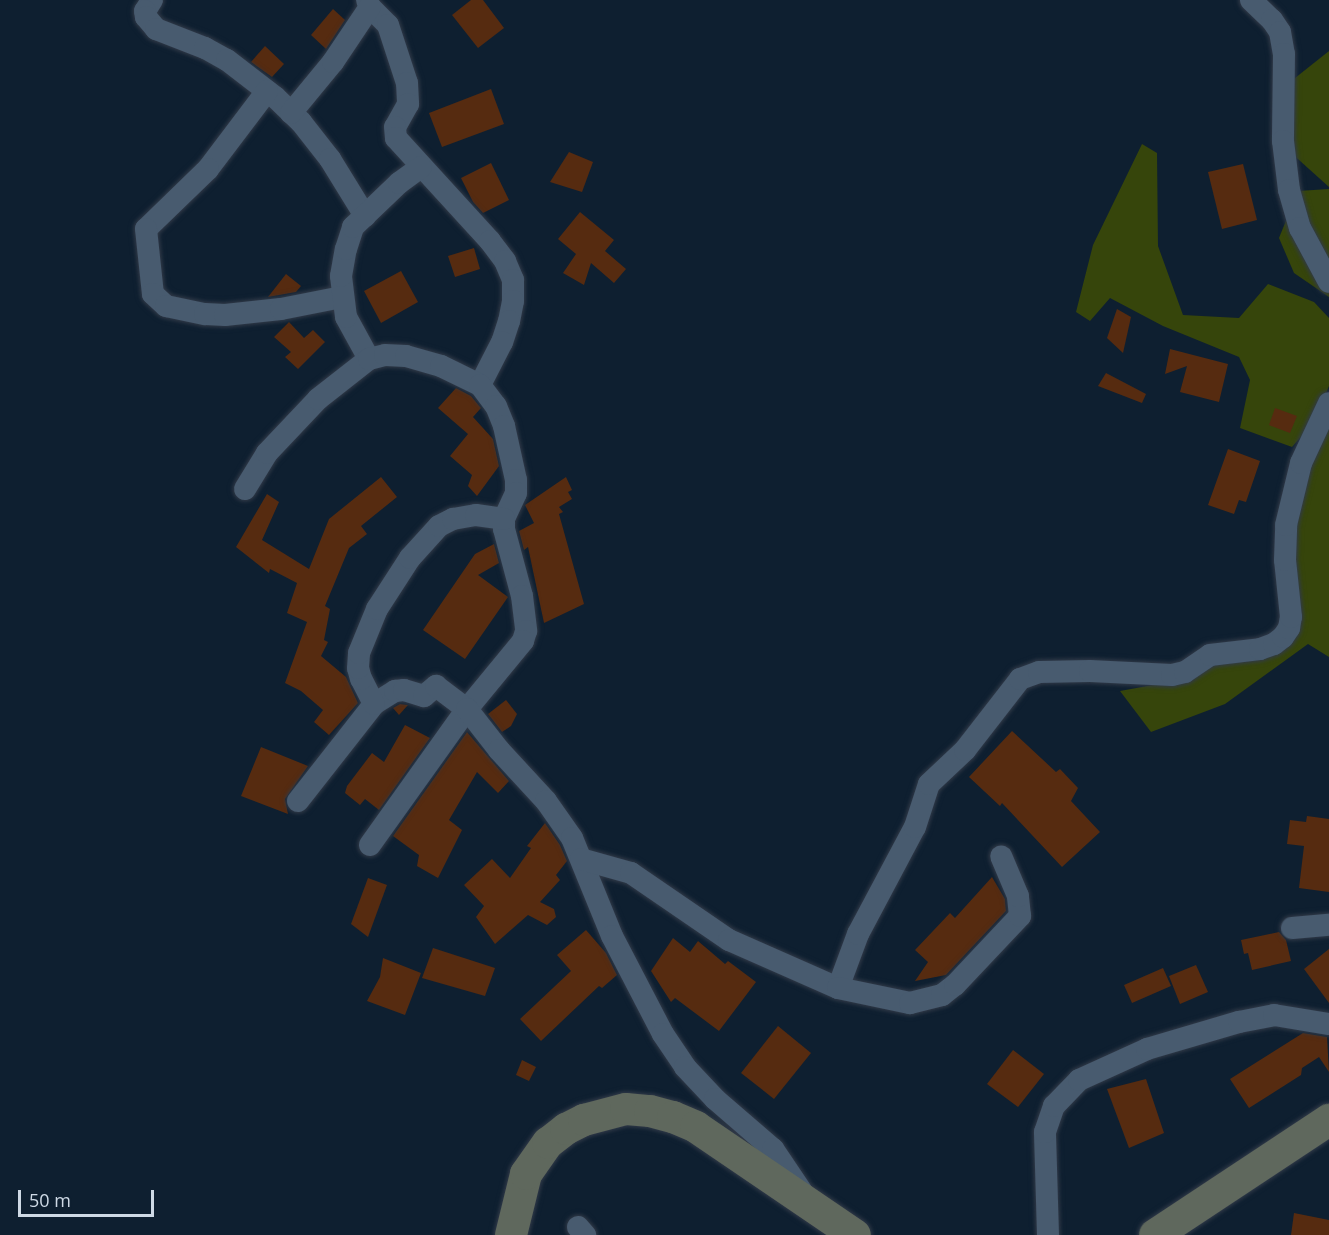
<!DOCTYPE html>
<html>
<head>
<meta charset="utf-8">
<style>
  body { margin:0 }
  #map { position:relative; width:1329px; height:1235px; overflow:hidden; background:#0e1f30; font-family:"Open Sans",sans-serif }
  div>[style] { position:absolute }
  .green>* { inset:0; background:#36450b }
  .building>* { inset:0; background:#562b10 }
  .roads { filter:drop-shadow(0 0 2px #313a48) drop-shadow(0 0 2px #313a48) }
  .minor>* { height:22px; margin:-11px; padding:0 11px; transform-origin:11px; border-radius:11px; background:#485b6f }
  .secondary>* { height:32px; margin:-16px; padding:0 16px; transform-origin:16px; border-radius:16px; background:#5f685d }
  span { translate:-50% -50%; white-space:nowrap; text-align:center; line-height:1.15; -webkit-text-stroke:5px #0e1f30; paint-order:stroke }
  .scale { position:absolute; left:18px; top:1190px; width:136px; height:27px; box-sizing:border-box; border:3px solid #ced9e5; border-top:0; padding-left:8px; font-size:18px; line-height:21px; white-space:nowrap; color:#ced9e5; -webkit-text-stroke:4px #0e1f30; paint-order:stroke }
</style>
</head>
<body>
<div id="map">
  <div class="green">
    <i style="clip-path:polygon(1329px 51px,1329px 187px,1289px 151px,1290px 82px)"></i>
    <i style="clip-path:polygon(1142px 144px,1157px 153px,1158px 246px,1183px 315px,1239px 318px,1268px 284px,1314px 302px,1329px 318px,1329px 386px,1314px 422px,1292px 447px,1240px 428px,1250px 380px,1239px 357px,1163px 326px,1110px 298px,1090px 321px,1076px 312px,1093px 245px)"></i>
    <i style="clip-path:polygon(1329px 189px,1329px 297px,1294px 273px,1279px 238px,1298px 191px)"></i>
    <i style="clip-path:polygon(1329px 412px,1329px 657px,1308px 644px,1225px 704px,1151px 732px,1120px 691px,1180px 680px,1235px 653px,1284px 641px,1288px 526px)"></i>
  </div>
  <div class="building">
    <i style="clip-path:polygon(471px 0,483px 0,504px 28px,478px 48px,452px 15px)"></i>
    <i style="clip-path:polygon(333px 9px,345px 20px,326px 49px,311px 35px)"></i>
    <i style="clip-path:polygon(265px 46px,284px 64px,272px 77px,251px 62px)"></i>
    <i style="clip-path:polygon(491px 89px,504px 124px,442px 147px,429px 113px)"></i>
    <i style="clip-path:polygon(569px 152px,593px 162px,582px 192px,550px 182px)"></i>
    <i style="clip-path:polygon(491px 163px,509px 200px,483px 213px,473px 202px,461px 178px)"></i>
    <i style="clip-path:polygon(1243px 164px,1257px 220px,1222px 229px,1208px 172px)"></i>
    <i style="clip-path:polygon(580px 212px,614px 240px,605px 251px,626px 269px,614px 283px,591px 263px,584px 285px,563px 273px,576px 254px,558px 239px)"></i>
    <i style="clip-path:polygon(474px 248px,480px 269px,455px 277px,448px 256px)"></i>
    <i style="clip-path:polygon(401px 271px,418px 302px,381px 323px,364px 291px)"></i>
    <i style="clip-path:polygon(286px 274px,301px 286px,296px 292px,268px 297px)"></i>
    <i style="clip-path:polygon(1117px 309px,1131px 317px,1123px 353px,1107px 338px)"></i>
    <i style="clip-path:polygon(289px 322px,304px 338px,313px 330px,325px 342px,298px 369px,285px 357px,291px 352px,274px 337px)"></i>
    <i style="clip-path:polygon(1170px 349px,1228px 364px,1219px 402px,1180px 392px,1187px 366px,1165px 374px)"></i>
    <i style="clip-path:polygon(1106px 373px,1146px 394px,1142px 403px,1098px 386px)"></i>
    <i style="clip-path:polygon(456px 388px,471px 396px,481px 408px,473px 417px,493px 439px,499px 466px,477px 496px,468px 486px,472px 475px,450px 456px,468px 434px,438px 408px)"></i>
    <i style="clip-path:polygon(1275px 408px,1297px 416px,1290px 433px,1269px 425px)"></i>
    <i style="clip-path:polygon(1228px 449px,1260px 461px,1246px 502px,1239px 500px,1234px 514px,1208px 505px)"></i>
    <i style="clip-path:polygon(381px 477px,397px 497px,361px 526px,367px 534px,349px 548px,325px 606px,330px 609px,324px 640px,328px 642px,321px 656px,346px 677px,358px 703px,329px 735px,314px 722px,323px 710px,301px 691px,285px 683px,307px 622px,287px 613px,297px 583px,270px 569px,269px 573px,236px 547px,267px 494px,279px 502px,262px 540px,309px 569px,329px 519px)"></i>
    <i style="clip-path:polygon(566px 477px,572px 490px,568px 492px,572px 499px,559px 507px,563px 512px,559px 514px,584px 604px,544px 623px,528px 547px,524px 550px,519px 531px,534px 523px,525px 505px)"></i>
    <i style="clip-path:polygon(494px 544px,499px 563px,478px 575px,508px 597px,465px 659px,423px 630px,475px 554px)"></i>
    <i style="clip-path:polygon(506px 700px,517px 714px,511px 726px,502px 732px,488px 714px)"></i>
    <i style="clip-path:polygon(400px 704px,408px 705px,399px 715px,393px 708px)"></i>
    <i style="clip-path:polygon(405px 725px,430px 738px,379px 810px,365px 799px,360px 805px,345px 793px,347px 786px,372px 753px,384px 762px)"></i>
    <i style="clip-path:polygon(1012px 731px,1056px 772px,1060px 769px,1078px 788px,1071px 801px,1100px 832px,1062px 867px,1002px 803px,1000px 806px,969px 777px)"></i>
    <i style="clip-path:polygon(467px 732px,509px 781px,498px 793px,477px 772px,449px 820px,462px 830px,438px 878px,417px 866px,419px 855px,393px 836px)"></i>
    <i style="clip-path:polygon(261px 747px,308px 766px,285px 799px,288px 814px,241px 796px)"></i>
    <i style="clip-path:polygon(1307px 816px,1329px 819px,1329px 892px,1299px 888px,1304px 846px,1287px 844px,1290px 820px,1306px 822px)"></i>
    <i style="clip-path:polygon(545px 823px,560px 845px,567px 861px,556px 875px,560px 880px,540px 902px,554px 909px,556px 917px,547px 925px,528px 915px,495px 944px,476px 917px,484px 906px,464px 885px,492px 859px,510px 878px,531px 848px,527px 846px)"></i>
    <i style="clip-path:polygon(992px 877px,1005px 899px,1006px 911px,946px 975px,915px 981px,928px 962px,915px 950px,950px 913px,955px 918px)"></i>
    <i style="clip-path:polygon(368px 878px,387px 885px,368px 937px,351px 924px)"></i>
    <i style="clip-path:polygon(586px 930px,606px 953px,617px 975px,602px 988px,599px 986px,541px 1041px,520px 1019px,571px 971px,557px 955px)"></i>
    <i style="clip-path:polygon(1279px 932px,1286px 940px,1291px 961px,1252px 970px,1248px 953px,1244px 954px,1241px 940px)"></i>
    <i style="clip-path:polygon(673px 938px,690px 952px,698px 941px,725px 964px,728px 961px,756px 982px,719px 1031px,675px 998px,671px 1002px,651px 971px)"></i>
    <i style="clip-path:polygon(433px 948px,495px 968px,485px 996px,422px 978px)"></i>
    <i style="clip-path:polygon(1329px 949px,1329px 1003px,1304px 969px)"></i>
    <i style="clip-path:polygon(383px 958px,421px 973px,405px 1015px,367px 1001px,380px 977px)"></i>
    <i style="clip-path:polygon(1196px 965px,1208px 992px,1180px 1004px,1169px 976px)"></i>
    <i style="clip-path:polygon(1163px 968px,1171px 986px,1132px 1003px,1124px 985px)"></i>
    <i style="clip-path:polygon(778px 1026px,811px 1053px,774px 1099px,741px 1073px)"></i>
    <i style="clip-path:polygon(1303px 1033px,1327px 1037px,1329px 1072px,1319px 1057px,1302px 1068px,1301px 1075px,1249px 1108px,1230px 1079px)"></i>
    <i style="clip-path:polygon(1013px 1050px,1044px 1074px,1018px 1107px,987px 1084px)"></i>
    <i style="clip-path:polygon(522px 1060px,536px 1067px,529px 1081px,516px 1075px)"></i>
    <i style="clip-path:polygon(1146px 1079px,1164px 1133px,1129px 1148px,1107px 1089px)"></i>
    <i style="clip-path:polygon(1294px 1213px,1329px 1220px,1329px 1235px,1291px 1235px)"></i>
  </div>
  <div class="roads">
    <div class="minor">
      <i style="left:152px;top:0;width:13px;rotate:122deg"></i>
      <i style="left:145px;top:11px;width:6px;rotate:81deg"></i>
      <i style="left:146px;top:17px;width:16px;rotate:50deg"></i>
      <i style="left:156px;top:29px;width:53px;rotate:21.2deg"></i>
      <i style="left:205px;top:48px;width:25px;rotate:29deg"></i>
      <i style="left:227px;top:60px;width:61px;rotate:37.6deg"></i>
      <i style="left:275px;top:97px;width:36px;rotate:44deg"></i>
      <i style="left:301px;top:122px;width:47px;rotate:51.9deg"></i>
      <i style="left:330px;top:159px;width:67px;rotate:58.4deg"></i>
      <i style="left:367px;top:0;width:8px;rotate:67deg"></i>
      <i style="left:370px;top:7px;width:25px;rotate:45deg"></i>
      <i style="left:388px;top:25px;width:61px;rotate:71.9deg"></i>
      <i style="left:407px;top:83px;width:21px;rotate:87deg"></i>
      <i style="left:408px;top:104px;width:26px;rotate:119deg"></i>
      <i style="left:395px;top:127px;width:11px;rotate:85deg"></i>
      <i style="left:396px;top:138px;width:139px;rotate:47.6deg"></i>
      <i style="left:490px;top:241px;width:25px;rotate:53deg"></i>
      <i style="left:505px;top:261px;width:21px;rotate:67deg"></i>
      <i style="left:513px;top:280px;width:21px;rotate:90deg"></i>
      <i style="left:513px;top:301px;width:20px;rotate:101deg"></i>
      <i style="left:509px;top:321px;width:22px;rotate:108deg"></i>
      <i style="left:502px;top:342px;width:48px;rotate:117.1deg"></i>
      <i style="left:1251px;top:0;width:29px;rotate:44deg"></i>
      <i style="left:1272px;top:20px;width:14px;rotate:56deg"></i>
      <i style="left:1280px;top:32px;width:22px;rotate:80deg"></i>
      <i style="left:1284px;top:54px;width:87px;rotate:90.7deg"></i>
      <i style="left:1283px;top:141px;width:49px;rotate:83deg"></i>
      <i style="left:1289px;top:190px;width:40px;rotate:74deg"></i>
      <i style="left:1300px;top:228px;width:61px;rotate:61.8deg"></i>
      <i style="left:267px;top:91px;width:98px;rotate:127.1deg"></i>
      <i style="left:208px;top:169px;width:86px;rotate:135.9deg"></i>
      <i style="left:146px;top:229px;width:65px;rotate:83.9deg"></i>
      <i style="left:153px;top:294px;width:18px;rotate:43deg"></i>
      <i style="left:166px;top:306px;width:40px;rotate:12deg"></i>
      <i style="left:205px;top:314px;width:20px;rotate:3deg"></i>
      <i style="left:225px;top:315px;width:56px;rotate:-6.1deg"></i>
      <i style="left:281px;top:309px;width:62px;rotate:-11.1deg"></i>
      <i style="left:291px;top:113px;width:66px;rotate:-50.5deg"></i>
      <i style="left:333px;top:62px;width:66px;rotate:-56.1deg"></i>
      <i style="left:369px;top:359px;width:48px;rotate:-118.7deg"></i>
      <i style="left:346px;top:317px;width:41px;rotate:-97deg"></i>
      <i style="left:341px;top:276px;width:27px;rotate:-80deg"></i>
      <i style="left:346px;top:249px;width:23px;rotate:-72deg"></i>
      <i style="left:353px;top:227px;width:64px;rotate:-43.7deg"></i>
      <i style="left:399px;top:183px;width:27px;rotate:-36deg"></i>
      <i style="left:245px;top:489px;width:42px;rotate:-58.6deg"></i>
      <i style="left:267px;top:453px;width:74px;rotate:-46.6deg"></i>
      <i style="left:318px;top:399px;width:65px;rotate:-38.1deg"></i>
      <i style="left:369px;top:359px;width:16px;rotate:-14deg"></i>
      <i style="left:385px;top:355px;width:21px;rotate:3deg"></i>
      <i style="left:406px;top:356px;width:36px;rotate:16deg"></i>
      <i style="left:441px;top:366px;width:43px;rotate:26deg"></i>
      <i style="left:480px;top:385px;width:26px;rotate:53deg"></i>
      <i style="left:496px;top:406px;width:22px;rotate:68deg"></i>
      <i style="left:504px;top:426px;width:55px;rotate:77.5deg"></i>
      <i style="left:516px;top:480px;width:13px;rotate:90deg"></i>
      <i style="left:516px;top:493px;width:29px;rotate:115deg"></i>
      <i style="left:504px;top:519px;width:10px;rotate:90deg"></i>
      <i style="left:504px;top:529px;width:69px;rotate:75deg"></i>
      <i style="left:522px;top:596px;width:35px;rotate:83deg"></i>
      <i style="left:526px;top:631px;width:10px;rotate:107deg"></i>
      <i style="left:523px;top:641px;width:88px;rotate:129.5deg"></i>
      <i style="left:467px;top:709px;width:167px;rotate:125.5deg"></i>
      <i style="left:374px;top:704px;width:25px;rotate:-32deg"></i>
      <i style="left:395px;top:691px;width:9px;rotate:-6deg"></i>
      <i style="left:404px;top:690px;width:21px;rotate:17deg"></i>
      <i style="left:424px;top:696px;width:16px;rotate:-40deg"></i>
      <i style="left:436px;top:686px;width:39px;rotate:37deg"></i>
      <i style="left:467px;top:709px;width:52px;rotate:52deg"></i>
      <i style="left:499px;top:750px;width:69px;rotate:47.3deg"></i>
      <i style="left:546px;top:801px;width:45px;rotate:54.9deg"></i>
      <i style="left:572px;top:838px;width:106px;rotate:67.8deg"></i>
      <i style="left:612px;top:936px;width:110px;rotate:62.5deg"></i>
      <i style="left:663px;top:1034px;width:40px;rotate:56deg"></i>
      <i style="left:685px;top:1067px;width:44px;rotate:46.8deg"></i>
      <i style="left:715px;top:1099px;width:77px;rotate:40.8deg"></i>
      <i style="left:773px;top:1149px;width:59px;rotate:56deg"></i>
      <i style="left:298px;top:801px;width:123px;rotate:-51.9deg"></i>
      <i style="left:374px;top:704px;width:28px;rotate:-117deg"></i>
      <i style="left:361px;top:679px;width:11px;rotate:-105deg"></i>
      <i style="left:358px;top:668px;width:15px;rotate:-86deg"></i>
      <i style="left:359px;top:653px;width:48px;rotate:-67.8deg"></i>
      <i style="left:377px;top:609px;width:61px;rotate:-57.1deg"></i>
      <i style="left:410px;top:558px;width:43px;rotate:-47.8deg"></i>
      <i style="left:439px;top:526px;width:16px;rotate:-27deg"></i>
      <i style="left:453px;top:519px;width:23px;rotate:-10deg"></i>
      <i style="left:476px;top:515px;width:28px;rotate:8deg"></i>
      <i style="left:581px;top:859px;width:52px;rotate:15.6deg"></i>
      <i style="left:631px;top:873px;width:119px;rotate:34.4deg"></i>
      <i style="left:729px;top:940px;width:119px;rotate:23.8deg"></i>
      <i style="left:838px;top:988px;width:58px;rotate:-69.7deg"></i>
      <i style="left:858px;top:934px;width:121px;rotate:-62deg"></i>
      <i style="left:915px;top:827px;width:45px;rotate:-72deg"></i>
      <i style="left:929px;top:784px;width:50px;rotate:-43.4deg"></i>
      <i style="left:965px;top:750px;width:90px;rotate:-52.2deg"></i>
      <i style="left:1020px;top:679px;width:20px;rotate:-20deg"></i>
      <i style="left:1039px;top:672px;width:51px;rotate:-1.1deg"></i>
      <i style="left:1090px;top:671px;width:82px;rotate:2.8deg"></i>
      <i style="left:1172px;top:675px;width:13px;rotate:-13deg"></i>
      <i style="left:1185px;top:672px;width:30px;rotate:-34deg"></i>
      <i style="left:1210px;top:655px;width:50px;rotate:-6.8deg"></i>
      <i style="left:1260px;top:649px;width:15px;rotate:-20deg"></i>
      <i style="left:1274px;top:644px;width:11px;rotate:-38deg"></i>
      <i style="left:1283px;top:637px;width:11px;rotate:-56deg"></i>
      <i style="left:1289px;top:628px;width:11px;rotate:-80deg"></i>
      <i style="left:1291px;top:617px;width:57px;rotate:-96deg"></i>
      <i style="left:1285px;top:560px;width:35px;rotate:-88deg"></i>
      <i style="left:1286px;top:525px;width:64px;rotate:-76.4deg"></i>
      <i style="left:1301px;top:463px;width:66px;rotate:-65deg"></i>
      <i style="left:1292px;top:928px;width:37px;rotate:-5deg"></i>
      <i style="left:838px;top:988px;width:74px;rotate:11.8deg"></i>
      <i style="left:910px;top:1003px;width:33px;rotate:-14deg"></i>
      <i style="left:942px;top:995px;width:16px;rotate:-38deg"></i>
      <i style="left:955px;top:985px;width:95px;rotate:-46.7deg"></i>
      <i style="left:1020px;top:916px;width:20px;rotate:-96deg"></i>
      <i style="left:1018px;top:896px;width:43px;rotate:-113deg"></i>
      <i style="left:578px;top:1227px;width:11px;rotate:49deg"></i>
      <i style="left:1048px;top:1235px;width:103px;rotate:-91.7deg"></i>
      <i style="left:1045px;top:1132px;width:28px;rotate:-71deg"></i>
      <i style="left:1054px;top:1106px;width:36px;rotate:-46deg"></i>
      <i style="left:1079px;top:1080px;width:75px;rotate:-24.5deg"></i>
      <i style="left:1147px;top:1049px;width:96px;rotate:-16.4deg"></i>
      <i style="left:1239px;top:1022px;width:36px;rotate:-11deg"></i>
      <i style="left:1274px;top:1015px;width:56px;rotate:9.3deg"></i>
    </div>
    <div class="secondary">
      <i style="left:511px;top:1235px;width:63px;rotate:-76.2deg"></i>
      <i style="left:526px;top:1174px;width:38px;rotate:-55deg"></i>
      <i style="left:548px;top:1143px;width:23px;rotate:-38deg"></i>
      <i style="left:566px;top:1129px;width:20px;rotate:-27deg"></i>
      <i style="left:584px;top:1120px;width:43px;rotate:-14.7deg"></i>
      <i style="left:626px;top:1109px;width:24px;rotate:5deg"></i>
      <i style="left:650px;top:1111px;width:24px;rotate:15deg"></i>
      <i style="left:673px;top:1117px;width:25px;rotate:23deg"></i>
      <i style="left:696px;top:1127px;width:192px;rotate:34.2deg"></i>
      <i style="left:1155px;top:1235px;width:209px;rotate:-33.5deg"></i>
    </div>
  </div>
  <div class="scale">50 m</div>
</div>
</body>
</html>
